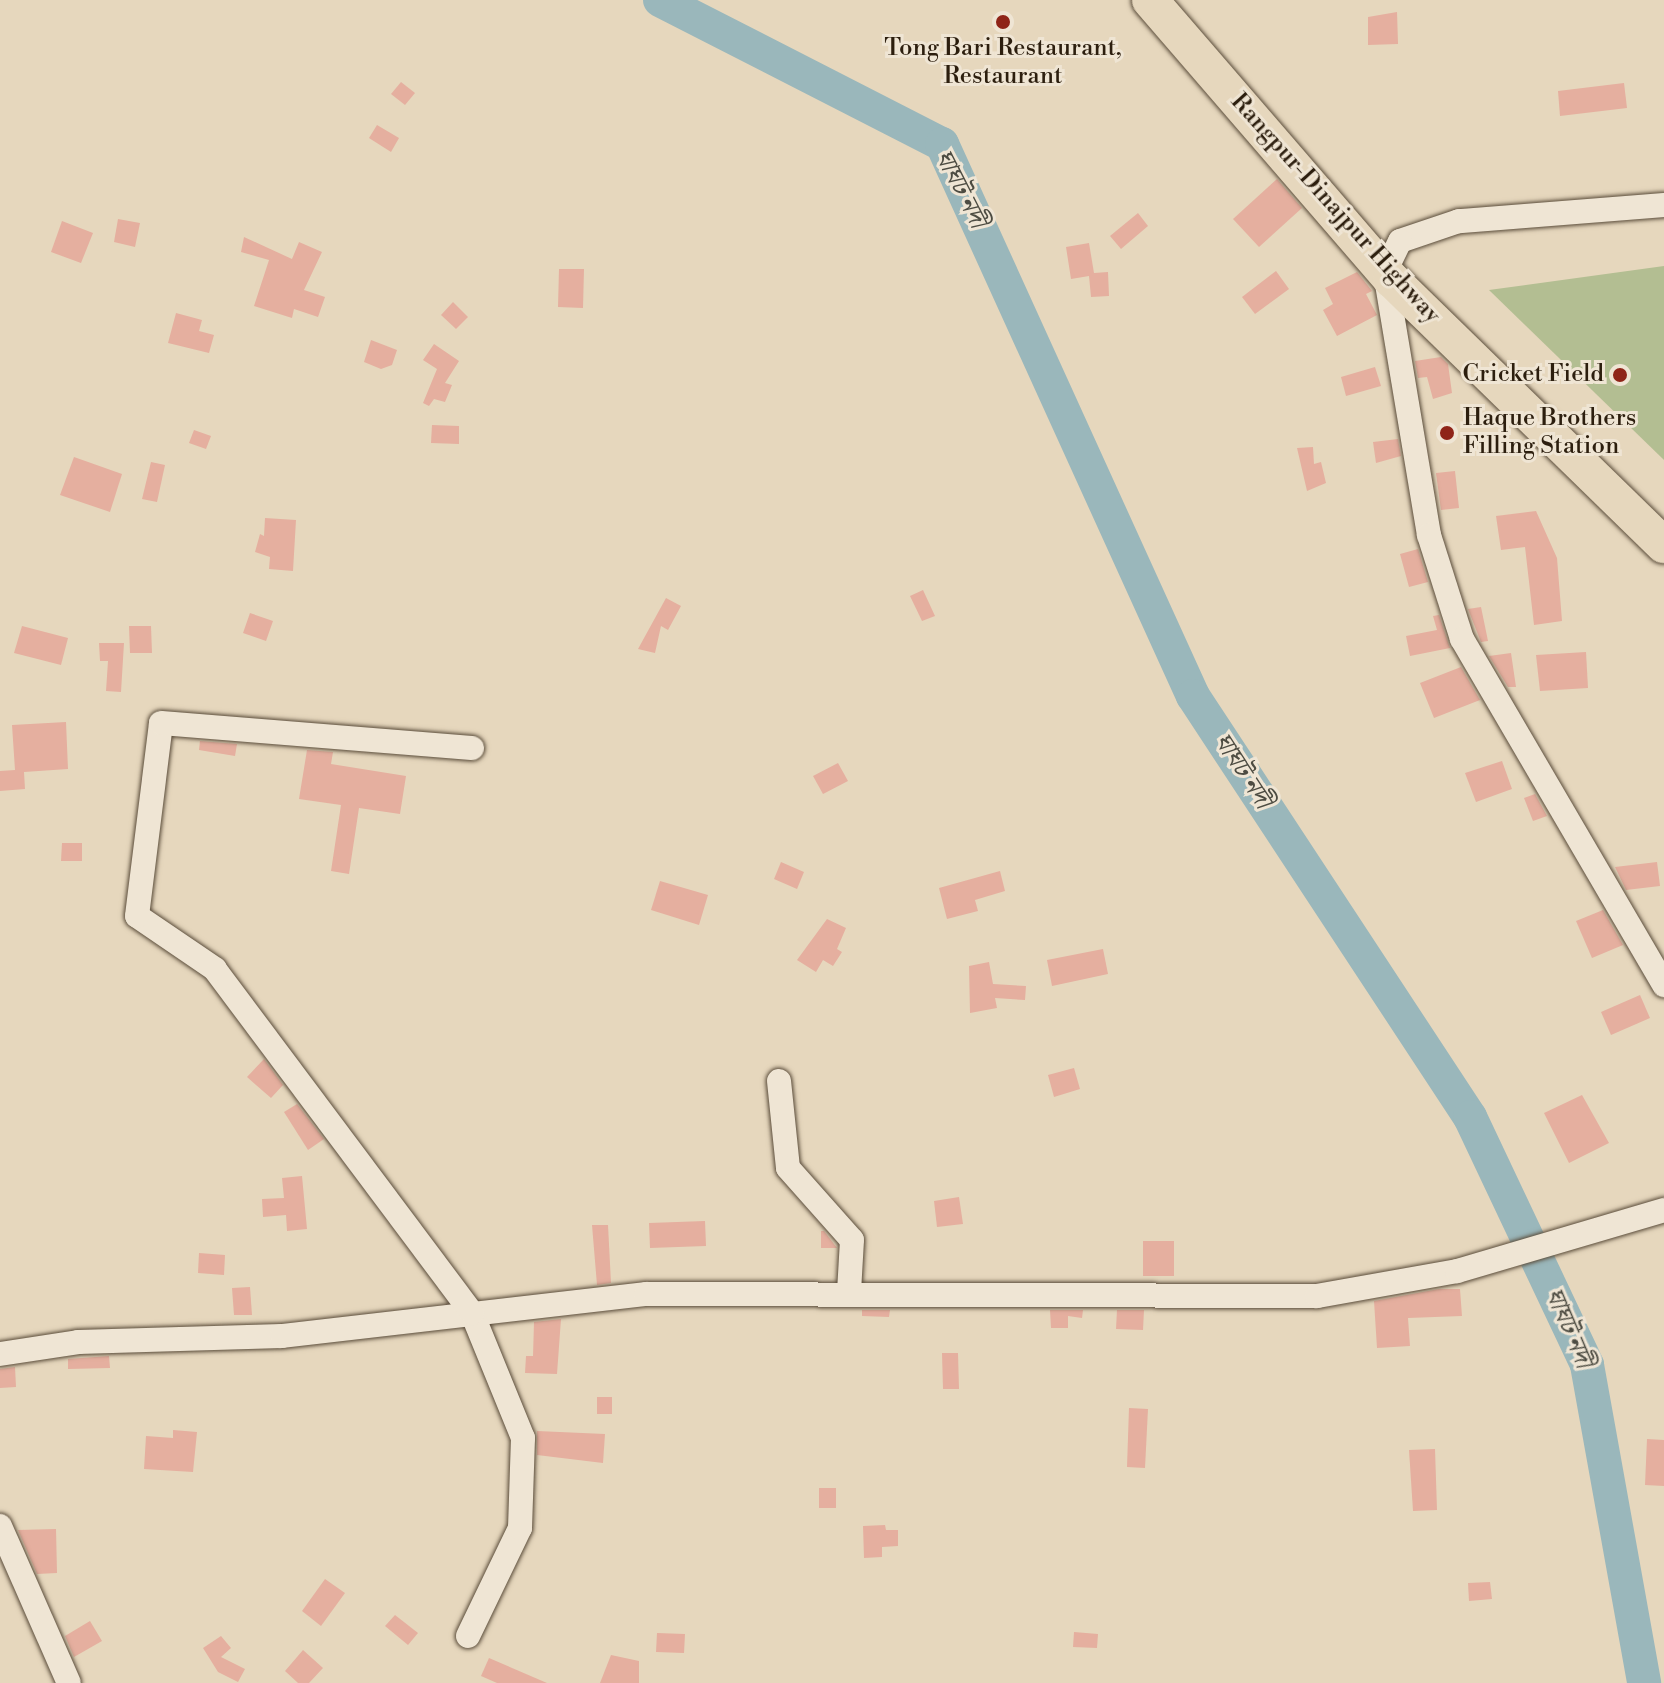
<!DOCTYPE html>
<html>
<head>
<meta charset="utf-8">
<style>
  body { margin:0 }
  #map { position:relative; width:1664px; height:1683px; overflow:hidden; background:#e6d7bd; font-family:"Libre Bodoni","Noto Serif Bengali",serif }
  div>[style] { position:absolute }
  .green>* { inset:0; background:#b3be92 }
  .river>* { height:34px; margin:-17px; padding:0 17px; transform-origin:17px; border-radius:17px; background:#9ab7bb }
  .building>* { inset:0; background:#e5af9f }
  .roads { filter:drop-shadow(0 0 2px #5a4c3a) drop-shadow(0 0 2px #5a4c3a) }
  .minor>* { height:24px; margin:-12px; padding:0 12px; transform-origin:12px; border-radius:12px; background:#efe5d4 }
  .highway>* { height:36px; margin:-18px; padding:0 18px; transform-origin:18px; border-radius:18px; background:#e6d7bd }
  .dots>* { width:22px; height:22px; translate:-50% -50%; box-sizing:border-box; border:4px solid #efe5d4; border-radius:50% }
  span { translate:-50% -50%; white-space:nowrap; text-align:center; line-height:1.15; -webkit-text-stroke:6px #efe5d4; paint-order:stroke }
  .poi-label { font-size:24px; color:#2c1e0e }
  .right { translate:-100% -50%; text-align:right }
  .left { translate:0 -50%; text-align:left }
  .street-label { font-size:24px; color:#2c1e0e }
  .water-label { font-size:26px; color:#4d4c42; font-style:italic }
</style>
</head>
<body>
<div id="map">
  <div class="green">
    <i style="clip-path:polygon(1664px 266px,1664px 460px,1489px 290px)"></i>
  </div>
  <div class="river">
    <i style="left:660px;top:0;width:317px;rotate:27.1deg"></i>
    <i style="left:942px;top:144px;width:606px;rotate:65.55deg"></i>
    <i style="left:1193px;top:696px;width:504px;rotate:56.66deg"></i>
    <i style="left:1470px;top:1117px;width:274px;rotate:64.7deg"></i>
    <i style="left:1587px;top:1365px;width:323px;rotate:79.8deg"></i>
  </div>
  <div class="building">
    <i style="clip-path:polygon(1397px 12px,1398px 44px,1368px 45px,1368px 17px)"></i>
    <i style="clip-path:polygon(401px 82px,415px 93px,405px 105px,391px 94px)"></i>
    <i style="clip-path:polygon(1624px 83px,1627px 108px,1560px 116px,1558px 91px)"></i>
    <i style="clip-path:polygon(377px 125px,399px 138px,391px 152px,369px 138px)"></i>
    <i style="clip-path:polygon(1277px 179px,1302px 208px,1259px 247px,1233px 219px)"></i>
    <i style="clip-path:polygon(1138px 213px,1148px 226px,1121px 249px,1110px 236px)"></i>
    <i style="clip-path:polygon(118px 219px,140px 223px,135px 247px,114px 242px)"></i>
    <i style="clip-path:polygon(62px 221px,93px 233px,81px 263px,51px 252px)"></i>
    <i style="clip-path:polygon(244px 237px,292px 259px,299px 242px,322px 252px,304px 290px,325px 297px,318px 317px,294px 309px,292px 318px,254px 306px,269px 260px,241px 252px)"></i>
    <i style="clip-path:polygon(1089px 243px,1094px 273px,1108px 272px,1109px 296px,1091px 297px,1089px 276px,1071px 279px,1066px 247px)"></i>
    <i style="clip-path:polygon(559px 269px,584px 269px,583px 308px,558px 307px)"></i>
    <i style="clip-path:polygon(1276px 271px,1289px 289px,1255px 314px,1242px 297px)"></i>
    <i style="clip-path:polygon(1357px 272px,1372px 291px,1366px 294px,1377px 315px,1337px 336px,1323px 310px,1333px 304px,1325px 288px)"></i>
    <i style="clip-path:polygon(453px 302px,468px 317px,456px 329px,441px 315px)"></i>
    <i style="clip-path:polygon(176px 313px,202px 320px,199px 331px,214px 335px,209px 353px,168px 343px)"></i>
    <i style="clip-path:polygon(371px 340px,397px 350px,392px 365px,381px 369px,364px 362px)"></i>
    <i style="clip-path:polygon(434px 344px,459px 361px,445px 383px,452px 385px,445px 402px,434px 399px,429px 406px,423px 403px,437px 369px,423px 360px)"></i>
    <i style="clip-path:polygon(1441px 357px,1448px 364px,1452px 393px,1433px 399px,1427px 377px,1418px 378px,1415px 361px)"></i>
    <i style="clip-path:polygon(1375px 367px,1381px 386px,1346px 396px,1341px 377px)"></i>
    <i style="clip-path:polygon(432px 425px,459px 426px,459px 444px,431px 443px)"></i>
    <i style="clip-path:polygon(194px 430px,211px 436px,206px 449px,189px 443px)"></i>
    <i style="clip-path:polygon(1398px 439px,1401px 456px,1376px 463px,1373px 442px)"></i>
    <i style="clip-path:polygon(1313px 447px,1314px 464px,1321px 462px,1326px 483px,1307px 491px,1297px 448px)"></i>
    <i style="clip-path:polygon(74px 457px,122px 474px,110px 512px,60px 495px)"></i>
    <i style="clip-path:polygon(151px 462px,165px 465px,157px 502px,142px 499px)"></i>
    <i style="clip-path:polygon(1455px 471px,1459px 508px,1441px 510px,1436px 473px)"></i>
    <i style="clip-path:polygon(1536px 511px,1557px 558px,1562px 621px,1534px 625px,1525px 547px,1501px 550px,1496px 516px)"></i>
    <i style="clip-path:polygon(265px 518px,296px 520px,293px 571px,269px 569px,270px 557px,255px 552px,260px 534px,264px 536px)"></i>
    <i style="clip-path:polygon(1418px 549px,1428px 582px,1409px 587px,1400px 554px)"></i>
    <i style="clip-path:polygon(923px 590px,935px 616px,922px 621px,910px 596px)"></i>
    <i style="clip-path:polygon(666px 598px,681px 606px,668px 630px,661px 626px,655px 653px,638px 649px)"></i>
    <i style="clip-path:polygon(1481px 607px,1488px 641px,1481px 642px,1468px 609px)"></i>
    <i style="clip-path:polygon(250px 613px,273px 621px,266px 641px,243px 633px)"></i>
    <i style="clip-path:polygon(1439px 615px,1450px 648px,1410px 656px,1406px 636px,1437px 630px,1433px 616px)"></i>
    <i style="clip-path:polygon(22px 626px,68px 638px,61px 665px,14px 653px)"></i>
    <i style="clip-path:polygon(129px 626px,151px 626px,152px 653px,130px 653px)"></i>
    <i style="clip-path:polygon(99px 643px,124px 643px,121px 692px,106px 691px,108px 661px,100px 661px)"></i>
    <i style="clip-path:polygon(1586px 652px,1588px 688px,1540px 691px,1536px 655px)"></i>
    <i style="clip-path:polygon(1511px 653px,1516px 687px,1508px 687px,1489px 656px)"></i>
    <i style="clip-path:polygon(1461px 667px,1480px 700px,1434px 718px,1420px 683px)"></i>
    <i style="clip-path:polygon(66px 722px,68px 769px,24px 772px,25px 789px,0 791px,0 771px,15px 770px,12px 725px)"></i>
    <i style="clip-path:polygon(200px 741px,237px 744px,235px 756px,199px 750px)"></i>
    <i style="clip-path:polygon(307px 750px,333px 752px,331px 764px,406px 776px,400px 814px,359px 808px,349px 874px,331px 871px,341px 805px,299px 799px)"></i>
    <i style="clip-path:polygon(1502px 761px,1512px 789px,1476px 802px,1465px 773px)"></i>
    <i style="clip-path:polygon(838px 763px,848px 781px,823px 794px,813px 776px)"></i>
    <i style="clip-path:polygon(1535px 794px,1547px 816px,1533px 821px,1524px 798px)"></i>
    <i style="clip-path:polygon(62px 843px,82px 843px,82px 861px,61px 861px)"></i>
    <i style="clip-path:polygon(781px 862px,804px 872px,797px 889px,774px 879px)"></i>
    <i style="clip-path:polygon(1657px 862px,1660px 886px,1626px 890px,1615px 867px)"></i>
    <i style="clip-path:polygon(1000px 871px,1005px 891px,975px 900px,978px 911px,947px 919px,939px 888px)"></i>
    <i style="clip-path:polygon(660px 881px,708px 895px,699px 925px,651px 910px)"></i>
    <i style="clip-path:polygon(1603px 910px,1623px 945px,1592px 958px,1576px 921px)"></i>
    <i style="clip-path:polygon(827px 919px,846px 928px,837px 949px,842px 952px,833px 966px,823px 960px,816px 972px,797px 960px)"></i>
    <i style="clip-path:polygon(1103px 949px,1108px 974px,1052px 986px,1047px 960px)"></i>
    <i style="clip-path:polygon(989px 962px,993px 984px,1026px 986px,1025px 1000px,995px 998px,997px 1008px,970px 1013px,969px 966px)"></i>
    <i style="clip-path:polygon(1640px 995px,1650px 1018px,1611px 1035px,1601px 1012px)"></i>
    <i style="clip-path:polygon(264px 1059px,283px 1085px,271px 1098px,247px 1077px)"></i>
    <i style="clip-path:polygon(1074px 1068px,1080px 1089px,1054px 1097px,1048px 1075px)"></i>
    <i style="clip-path:polygon(1582px 1095px,1609px 1143px,1569px 1163px,1544px 1113px)"></i>
    <i style="clip-path:polygon(297px 1104px,324px 1139px,308px 1150px,284px 1112px)"></i>
    <i style="clip-path:polygon(302px 1176px,307px 1229px,287px 1231px,286px 1215px,263px 1217px,262px 1199px,284px 1198px,282px 1178px)"></i>
    <i style="clip-path:polygon(959px 1197px,963px 1224px,937px 1227px,934px 1201px)"></i>
    <i style="clip-path:polygon(705px 1221px,706px 1246px,650px 1248px,649px 1223px)"></i>
    <i style="clip-path:polygon(592px 1225px,608px 1225px,611px 1283px,597px 1285px)"></i>
    <i style="clip-path:polygon(821px 1231px,824px 1231px,837px 1248px,821px 1248px)"></i>
    <i style="clip-path:polygon(1143px 1241px,1174px 1241px,1174px 1276px,1143px 1276px)"></i>
    <i style="clip-path:polygon(199px 1253px,225px 1255px,224px 1275px,198px 1273px)"></i>
    <i style="clip-path:polygon(250px 1287px,252px 1315px,234px 1315px,232px 1288px)"></i>
    <i style="clip-path:polygon(1439px 1289px,1460px 1289px,1462px 1316px,1408px 1318px,1410px 1346px,1377px 1348px,1374px 1301px)"></i>
    <i style="clip-path:polygon(862px 1310px,890px 1310px,889px 1317px,862px 1316px)"></i>
    <i style="clip-path:polygon(1050px 1310px,1083px 1310px,1082px 1318px,1068px 1316px,1068px 1328px,1051px 1328px)"></i>
    <i style="clip-path:polygon(1117px 1310px,1144px 1310px,1143px 1330px,1116px 1329px)"></i>
    <i style="clip-path:polygon(561px 1319px,557px 1374px,525px 1373px,526px 1356px,533px 1356px,534px 1322px)"></i>
    <i style="clip-path:polygon(942px 1353px,958px 1353px,959px 1389px,943px 1389px)"></i>
    <i style="clip-path:polygon(109px 1356px,110px 1368px,68px 1369px,68px 1359px)"></i>
    <i style="clip-path:polygon(15px 1367px,16px 1387px,0 1388px,0 1369px)"></i>
    <i style="clip-path:polygon(597px 1397px,612px 1397px,612px 1414px,597px 1414px)"></i>
    <i style="clip-path:polygon(1129px 1408px,1148px 1409px,1145px 1468px,1127px 1467px)"></i>
    <i style="clip-path:polygon(173px 1430px,197px 1432px,193px 1472px,144px 1469px,146px 1436px,173px 1438px)"></i>
    <i style="clip-path:polygon(537px 1431px,605px 1434px,603px 1463px,537px 1455px)"></i>
    <i style="clip-path:polygon(1647px 1439px,1664px 1440px,1664px 1486px,1645px 1485px)"></i>
    <i style="clip-path:polygon(1435px 1449px,1437px 1510px,1413px 1511px,1409px 1450px)"></i>
    <i style="clip-path:polygon(819px 1488px,836px 1488px,836px 1508px,819px 1508px)"></i>
    <i style="clip-path:polygon(885px 1525px,886px 1530px,898px 1530px,898px 1546px,882px 1547px,882px 1557px,864px 1558px,863px 1526px)"></i>
    <i style="clip-path:polygon(56px 1529px,57px 1573px,37px 1574px,18px 1530px)"></i>
    <i style="clip-path:polygon(325px 1579px,345px 1593px,321px 1626px,302px 1611px)"></i>
    <i style="clip-path:polygon(1490px 1582px,1492px 1599px,1469px 1601px,1468px 1583px)"></i>
    <i style="clip-path:polygon(395px 1615px,418px 1633px,408px 1645px,385px 1626px)"></i>
    <i style="clip-path:polygon(90px 1621px,102px 1641px,74px 1657px,65px 1636px)"></i>
    <i style="clip-path:polygon(1074px 1632px,1098px 1634px,1097px 1648px,1073px 1647px)"></i>
    <i style="clip-path:polygon(657px 1633px,685px 1634px,684px 1653px,656px 1652px)"></i>
    <i style="clip-path:polygon(221px 1636px,231px 1648px,221px 1657px,245px 1669px,238px 1682px,218px 1672px,203px 1648px)"></i>
    <i style="clip-path:polygon(303px 1650px,323px 1668px,309px 1683px,298px 1683px,285px 1671px)"></i>
    <i style="clip-path:polygon(611px 1655px,639px 1661px,639px 1683px,600px 1683px)"></i>
    <i style="clip-path:polygon(489px 1658px,547px 1683px,497px 1683px,481px 1676px)"></i>
  </div>
  <div class="roads">
    <div class="minor">
      <i style="left:1664px;top:205px;width:206px;rotate:175.5deg"></i>
      <i style="left:1459px;top:221px;width:62px;rotate:161.3deg"></i>
      <i style="left:1400px;top:241px;width:34px;rotate:116deg"></i>
      <i style="left:1385px;top:272px;width:267px;rotate:80.5deg"></i>
      <i style="left:1429px;top:535px;width:109px;rotate:72.4deg"></i>
      <i style="left:1462px;top:639px;width:401px;rotate:59.7deg"></i>
      <i style="left:779px;top:1081px;width:87px;rotate:84.1deg"></i>
      <i style="left:788px;top:1168px;width:96px;rotate:48.4deg"></i>
      <i style="left:852px;top:1240px;width:52px;rotate:93.3deg"></i>
      <i style="left:0;top:1354px;width:79px;rotate:-8.7deg"></i>
      <i style="left:78px;top:1342px;width:204px;rotate:-1.7deg"></i>
      <i style="left:282px;top:1336px;width:366px;rotate:-6.6deg"></i>
      <i style="left:646px;top:1294px;width:671px;rotate:0.17deg"></i>
      <i style="left:1317px;top:1296px;width:142px;rotate:-10.1deg"></i>
      <i style="left:1457px;top:1271px;width:216px;rotate:-16.4deg"></i>
      <i style="left:0;top:1526px;width:171px;rotate:66.3deg"></i>
      <i style="left:468px;top:1636px;width:120px;rotate:-64.3deg"></i>
      <i style="left:520px;top:1528px;width:90px;rotate:-88.1deg"></i>
      <i style="left:523px;top:1438px;width:135px;rotate:-112.2deg"></i>
      <i style="left:472px;top:1313px;width:429px;rotate:-126.8deg"></i>
      <i style="left:215px;top:969px;width:94px;rotate:-145.8deg"></i>
      <i style="left:137px;top:916px;width:194px;rotate:-82.9deg"></i>
      <i style="left:161px;top:723px;width:312px;rotate:4.6deg"></i>
    </div>
    <div class="highway">
      <i style="left:1150px;top:0;width:369px;rotate:49.2deg"></i>
      <i style="left:1391px;top:279px;width:381px;rotate:44.3deg"></i>
    </div>
  </div>
  <div class="dots">
    <i style="left:1003px;top:22px;background:#8f2418"></i>
    <i style="left:1620px;top:375px;background:#8f2418"></i>
    <i style="left:1447px;top:433px;background:#8f2418"></i>
  </div>
  <div class="poi-label">
    <span style="left:1003px;top:63px">Tong Bari Restaurant,<br>Restaurant</span>
    <span class="right" style="left:1604px;top:375px">Cricket Field</span>
    <span class="left" style="left:1463px;top:433px">Haque Brothers<br>Filling Station</span>
  </div>
  <div class="street-label">
    <span style="left:1335px;top:209px;rotate:48deg">Rangpur-Dinajpur Highway</span>
  </div>
  <div class="water-label">
    <span style="left:960px;top:189px;rotate:63deg">ঘাঘট নদী</span>
    <span style="left:1242px;top:771px;rotate:57deg">ঘাঘট নদী</span>
    <span style="left:1568px;top:1328px;rotate:67deg">ঘাঘট নদী</span>
  </div>
</div>
</body>
</html>
